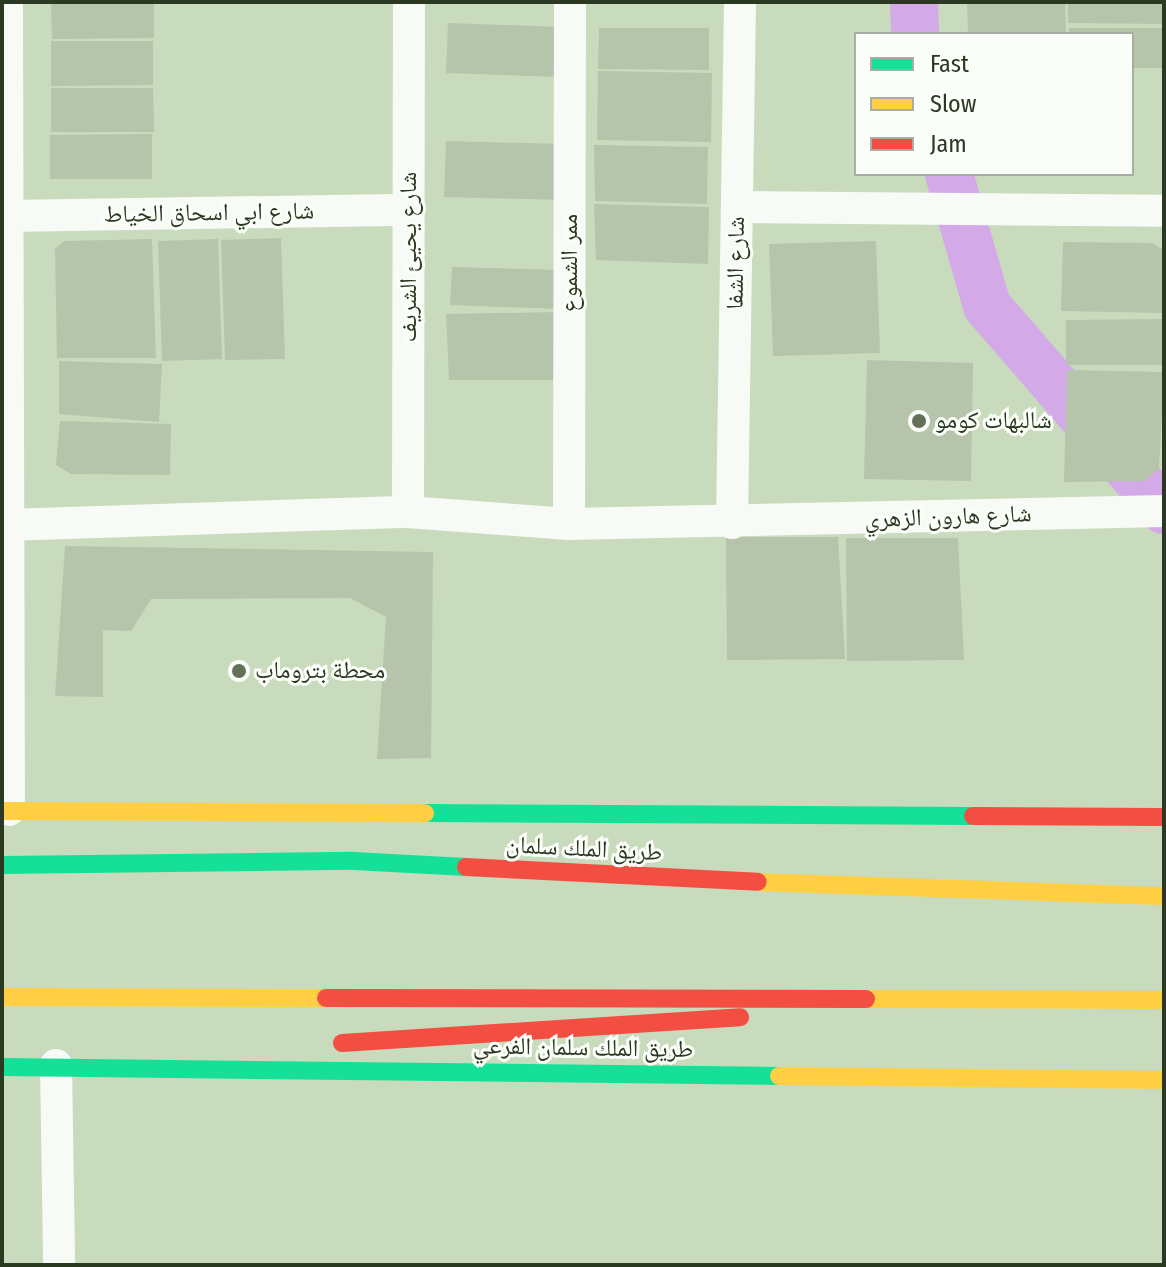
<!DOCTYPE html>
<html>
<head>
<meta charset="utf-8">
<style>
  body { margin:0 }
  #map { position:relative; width:1166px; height:1267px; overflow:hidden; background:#c9dbbd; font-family:"Fira Sans Condensed","Noto Naskh Arabic",sans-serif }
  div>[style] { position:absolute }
  .river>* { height:48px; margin:-24px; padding:0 24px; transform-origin:24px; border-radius:24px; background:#d3a9e8 }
  .building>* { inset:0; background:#b6c4ac }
  .street>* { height:32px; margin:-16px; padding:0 16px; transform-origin:16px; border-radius:16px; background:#f7faf5 }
  .fast>* { height:18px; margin:-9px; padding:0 9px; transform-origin:9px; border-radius:9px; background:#16e098 }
  .slow>* { height:18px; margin:-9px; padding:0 9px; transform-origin:9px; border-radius:9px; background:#ffcf43 }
  .jam>* { height:18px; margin:-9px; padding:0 9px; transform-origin:9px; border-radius:9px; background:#f24e42 }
  .dots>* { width:22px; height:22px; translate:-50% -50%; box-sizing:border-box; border:4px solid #fbfef8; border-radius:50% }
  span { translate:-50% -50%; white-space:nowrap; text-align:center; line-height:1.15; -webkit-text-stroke:6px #fbfef8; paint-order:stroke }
  .street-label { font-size:24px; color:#2b3822 }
  .poi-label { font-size:24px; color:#2b3822 }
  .left { translate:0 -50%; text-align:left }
  .frame { position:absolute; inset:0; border:4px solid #2b3822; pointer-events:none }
  .legend { position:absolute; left:854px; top:32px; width:280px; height:144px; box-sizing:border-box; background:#fbfef8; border:2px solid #a8afa2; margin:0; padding:10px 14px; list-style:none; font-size:24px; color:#2b3822 }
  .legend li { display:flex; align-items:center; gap:16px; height:40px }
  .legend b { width:40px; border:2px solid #a8afa2 }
</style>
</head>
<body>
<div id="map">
  <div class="river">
    <i style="left:914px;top:2px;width:32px;rotate:88deg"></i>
    <i style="left:949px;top:174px;width:137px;rotate:73.9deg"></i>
    <i style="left:987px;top:306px;width:270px;rotate:49.1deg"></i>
  </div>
  <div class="building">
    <i style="clip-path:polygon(51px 2px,154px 2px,154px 38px,52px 39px)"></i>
    <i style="clip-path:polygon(967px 2px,1065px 2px,1066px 34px,968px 34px)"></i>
    <i style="clip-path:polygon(1068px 2px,1164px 2px,1164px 24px,1068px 23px)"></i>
    <i style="clip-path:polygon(448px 23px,564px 27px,562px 77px,446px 73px)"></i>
    <i style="clip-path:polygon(599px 28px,709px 28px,709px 70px,598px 69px)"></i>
    <i style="clip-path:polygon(1069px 28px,1164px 28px,1164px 68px,1132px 68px,1132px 34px,1069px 34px)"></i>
    <i style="clip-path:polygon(51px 41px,153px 41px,153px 85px,51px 86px)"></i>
    <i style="clip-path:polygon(598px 71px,712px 73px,711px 142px,597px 140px)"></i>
    <i style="clip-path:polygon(51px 88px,153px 88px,154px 132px,51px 132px)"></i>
    <i style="clip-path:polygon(152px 134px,152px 179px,50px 179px,50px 135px)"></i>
    <i style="clip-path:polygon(446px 141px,564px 144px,563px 200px,444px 197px)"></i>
    <i style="clip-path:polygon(594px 145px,708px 147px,707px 204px,595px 201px)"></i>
    <i style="clip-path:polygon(594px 204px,709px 207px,708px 264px,596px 260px)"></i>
    <i style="clip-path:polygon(281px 238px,285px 359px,225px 360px,221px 240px)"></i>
    <i style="clip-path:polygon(152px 239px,156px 358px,57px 358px,55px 249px,64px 241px)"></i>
    <i style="clip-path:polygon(218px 239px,222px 359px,162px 361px,158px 241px)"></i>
    <i style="clip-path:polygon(876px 241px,880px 353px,773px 356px,769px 244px)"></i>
    <i style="clip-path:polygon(1063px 242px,1152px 243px,1164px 250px,1164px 313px,1061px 311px)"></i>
    <i style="clip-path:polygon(452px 267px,561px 270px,561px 309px,450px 305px)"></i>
    <i style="clip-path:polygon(559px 312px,562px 380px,449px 380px,446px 314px)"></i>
    <i style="clip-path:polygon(1164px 319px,1164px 365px,1066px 365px,1066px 320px)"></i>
    <i style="clip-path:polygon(867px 360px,973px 363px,971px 481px,864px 479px)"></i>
    <i style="clip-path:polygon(59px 361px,162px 364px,159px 422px,59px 414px)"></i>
    <i style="clip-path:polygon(1067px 370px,1164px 372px,1159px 468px,1145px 481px,1064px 482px)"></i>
    <i style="clip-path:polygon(60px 421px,171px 424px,170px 475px,71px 474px,56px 465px)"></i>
    <i style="clip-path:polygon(726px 537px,838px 537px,845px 659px,727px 660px)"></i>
    <i style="clip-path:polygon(846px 538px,958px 538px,964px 660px,847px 661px)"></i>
    <i style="clip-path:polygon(65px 546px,433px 552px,431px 758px,377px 759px,386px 617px,350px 598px,151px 599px,131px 631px,103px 630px,103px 697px,55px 696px)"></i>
  </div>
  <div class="street">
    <i style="left:7px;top:2px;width:808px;rotate:89.86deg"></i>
    <i style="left:737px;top:207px;width:427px;rotate:0.5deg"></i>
    <i style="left:8px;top:216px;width:401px;rotate:-0.9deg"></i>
    <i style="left:408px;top:512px;width:510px;rotate:-89.89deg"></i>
    <i style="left:732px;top:523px;width:521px;rotate:-89.12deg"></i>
    <i style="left:569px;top:524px;width:522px;rotate:-89.89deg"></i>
    <i style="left:8px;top:525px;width:400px;rotate:-1.9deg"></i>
    <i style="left:408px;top:512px;width:161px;rotate:4.3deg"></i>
    <i style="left:569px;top:524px;width:595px;rotate:-1.25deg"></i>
    <i style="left:56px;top:1065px;width:200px;rotate:89.1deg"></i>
  </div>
  <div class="fast">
    <i style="left:425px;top:813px;width:548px;rotate:0.31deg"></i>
    <i style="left:2px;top:865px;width:352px;rotate:-0.7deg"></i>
    <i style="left:354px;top:861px;width:112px;rotate:3.1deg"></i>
    <i style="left:2px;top:1067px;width:777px;rotate:0.66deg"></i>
  </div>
  <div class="slow">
    <i style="left:2px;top:811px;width:423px;rotate:0.3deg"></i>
    <i style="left:758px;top:882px;width:406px;rotate:2deg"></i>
    <i style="left:2px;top:997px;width:324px;rotate:0.2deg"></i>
    <i style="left:866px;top:999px;width:298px;rotate:0.2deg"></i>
    <i style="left:779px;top:1076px;width:385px;rotate:0.6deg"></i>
  </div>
  <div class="jam">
    <i style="left:973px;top:816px;width:191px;rotate:0.3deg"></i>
    <i style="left:466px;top:867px;width:292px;rotate:2.9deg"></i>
    <i style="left:326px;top:998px;width:540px;rotate:0.11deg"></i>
    <i style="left:342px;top:1043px;width:399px;rotate:-3.7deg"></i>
  </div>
  <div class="dots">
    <i style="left:919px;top:421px;background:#627158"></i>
    <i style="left:239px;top:671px;background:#627158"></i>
  </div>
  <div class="street-label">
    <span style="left:209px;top:213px;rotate:-1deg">شارع ابي اسحاق الخياط</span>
    <span style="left:409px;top:257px;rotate:-90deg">شارع يحيئ الشريف</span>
    <span style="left:570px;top:263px;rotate:-90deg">ممر الشموع</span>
    <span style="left:736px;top:263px;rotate:-89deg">شارع الشفا</span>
    <span style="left:948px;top:517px;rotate:-2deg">شارع هارون الزهري</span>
    <span style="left:584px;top:849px;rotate:3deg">طريق الملك سلمان</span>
    <span style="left:583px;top:1048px;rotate:1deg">طريق الملك سلمان الفرعي</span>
  </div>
  <div class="poi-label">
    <span class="left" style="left:935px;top:421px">شالبهات كومو</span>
    <span class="left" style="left:255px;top:671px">محطة بتروماب</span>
  </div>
  <div class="frame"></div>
  <ul class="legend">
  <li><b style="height:10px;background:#16e098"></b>Fast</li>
  <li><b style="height:10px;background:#ffcf43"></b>Slow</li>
  <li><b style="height:10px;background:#f24e42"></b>Jam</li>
  </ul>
</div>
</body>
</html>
